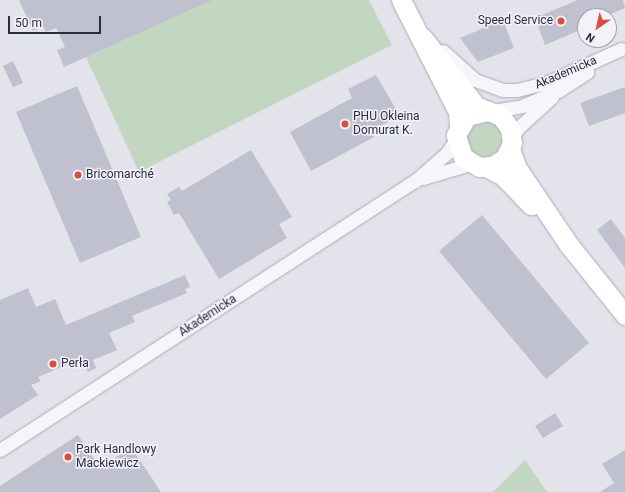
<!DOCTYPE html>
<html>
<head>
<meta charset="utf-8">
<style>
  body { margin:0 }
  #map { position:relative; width:625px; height:492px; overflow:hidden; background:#e2e3eb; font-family:Roboto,sans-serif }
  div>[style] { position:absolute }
  .green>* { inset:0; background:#c3d6c2 }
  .round { border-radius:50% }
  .building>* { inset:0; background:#bfc1cf }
  .roads { filter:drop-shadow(0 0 1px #aaacb9) drop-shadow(0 0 1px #aaacb9) }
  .street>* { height:13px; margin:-6.5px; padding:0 6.5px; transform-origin:6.5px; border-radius:6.5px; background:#f5f6f9 }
  .secondary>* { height:19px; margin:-9.5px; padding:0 9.5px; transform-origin:9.5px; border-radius:9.5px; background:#fff }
  .dots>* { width:11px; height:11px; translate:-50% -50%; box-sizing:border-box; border:2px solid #f2f3f8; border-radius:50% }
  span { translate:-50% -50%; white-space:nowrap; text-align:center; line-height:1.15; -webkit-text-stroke:3px #f2f3f8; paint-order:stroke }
  .poi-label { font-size:12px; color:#292c45 }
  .right { translate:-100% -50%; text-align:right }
  .left { translate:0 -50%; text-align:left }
  .street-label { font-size:12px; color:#292c45 }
  .north { position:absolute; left:577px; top:8px; width:40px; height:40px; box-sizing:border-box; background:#f2f3f8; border:1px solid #a2a3b0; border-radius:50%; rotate:214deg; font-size:11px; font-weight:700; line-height:16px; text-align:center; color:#292c45 }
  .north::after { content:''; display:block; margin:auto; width:14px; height:18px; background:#d84e3f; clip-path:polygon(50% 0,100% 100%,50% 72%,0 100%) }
  .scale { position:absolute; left:8px; top:16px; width:93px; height:18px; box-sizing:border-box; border:2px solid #292c45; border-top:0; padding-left:5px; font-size:12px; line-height:14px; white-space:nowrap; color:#292c45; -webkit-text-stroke:3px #f2f3f8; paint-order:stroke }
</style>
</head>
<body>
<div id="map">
  <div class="green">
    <i style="clip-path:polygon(203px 0,369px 0,392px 45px,139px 172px,86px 57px,203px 3px)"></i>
    <i class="round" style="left:466px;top:121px;width:36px;height:36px"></i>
    <i style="clip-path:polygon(525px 460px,547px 492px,493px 492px)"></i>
  </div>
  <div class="building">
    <i style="clip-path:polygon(19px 0,212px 0,64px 67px,57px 50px,65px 47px,56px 28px,46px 32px,43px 26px,33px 31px)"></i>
    <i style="clip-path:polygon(578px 0,623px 0,625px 8px,606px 16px,585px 16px,585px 28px,545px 45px,535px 18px)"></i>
    <i style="clip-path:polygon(503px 20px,514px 48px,478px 62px,460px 38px)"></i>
    <i style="clip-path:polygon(13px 61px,23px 83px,13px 87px,3px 66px)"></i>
    <i style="clip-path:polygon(376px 75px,400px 116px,371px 131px,374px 137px,311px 171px,290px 132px,352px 98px,348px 89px)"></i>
    <i style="clip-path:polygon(77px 86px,141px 237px,80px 263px,16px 112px)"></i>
    <i style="clip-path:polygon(625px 87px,625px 113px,589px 126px,580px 103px)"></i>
    <i style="clip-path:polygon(251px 150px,292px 217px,279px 224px,287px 238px,219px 279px,179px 213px,174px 215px,167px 202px,171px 200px,167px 194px,179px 187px,182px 191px)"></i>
    <i style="clip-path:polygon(482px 215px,589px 343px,546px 379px,439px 251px)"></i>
    <i style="clip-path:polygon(611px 219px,625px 238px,625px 268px,597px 230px)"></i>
    <i style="clip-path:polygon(185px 275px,190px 287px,185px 289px,187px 293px,132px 316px,135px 322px,109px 333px,117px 350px,93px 360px,96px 368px,88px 372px,81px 359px,38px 377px,41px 381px,31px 385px,38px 395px,0 419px,0 300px,28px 288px,36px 307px,55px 299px,66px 325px)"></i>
    <i style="clip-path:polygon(555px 413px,563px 426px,543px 438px,535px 426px)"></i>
    <i style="clip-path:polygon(78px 435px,100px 468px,131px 447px,161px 492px,0 492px,0 486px)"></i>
    <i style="clip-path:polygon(625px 450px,625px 492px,600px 492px,614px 483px,602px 464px)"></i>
  </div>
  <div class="roads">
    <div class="street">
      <i style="left:443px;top:51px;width:43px;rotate:42.2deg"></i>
      <i style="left:475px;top:80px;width:29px;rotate:20deg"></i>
      <i style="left:502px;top:90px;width:15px"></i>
      <i style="left:517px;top:90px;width:32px;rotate:-14deg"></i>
      <i style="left:548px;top:82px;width:80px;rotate:-24.3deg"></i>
      <i style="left:492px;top:111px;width:30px;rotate:-9deg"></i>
      <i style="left:522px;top:106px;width:39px;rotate:-23deg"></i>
      <i style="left:558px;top:91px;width:35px;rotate:-33deg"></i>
      <i style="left:512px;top:138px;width:12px;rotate:-59deg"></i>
      <i style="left:518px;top:128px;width:46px;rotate:-42.4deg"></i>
      <i style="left:423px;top:178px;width:49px;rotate:-16.6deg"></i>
      <i style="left:0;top:450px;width:495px;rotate:-33deg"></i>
      <i style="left:415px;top:181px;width:43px;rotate:-41.2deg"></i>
      <i style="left:447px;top:153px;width:17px;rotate:-57deg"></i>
    </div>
    <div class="secondary">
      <i style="left:401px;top:0;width:126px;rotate:63deg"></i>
      <i style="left:458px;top:112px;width:14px;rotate:86deg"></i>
      <i style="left:423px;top:38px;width:86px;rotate:52.1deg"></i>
      <i style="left:476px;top:106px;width:27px;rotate:22deg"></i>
      <i style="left:501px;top:116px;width:16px;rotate:55deg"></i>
      <i style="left:510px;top:129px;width:14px;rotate:82deg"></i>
      <i style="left:512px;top:143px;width:17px;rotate:115deg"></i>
      <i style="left:505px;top:158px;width:15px;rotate:148deg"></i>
      <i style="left:492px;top:166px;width:13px;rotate:176deg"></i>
      <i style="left:479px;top:167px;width:19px;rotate:-148deg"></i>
      <i style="left:463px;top:157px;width:23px;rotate:-108deg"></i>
      <i style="left:456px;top:135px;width:22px;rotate:-60deg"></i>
      <i style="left:467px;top:116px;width:21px;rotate:-14deg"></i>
      <i style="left:510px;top:149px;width:20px;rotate:70deg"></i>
      <i style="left:517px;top:168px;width:93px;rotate:56deg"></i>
      <i style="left:569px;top:245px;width:90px;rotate:51.3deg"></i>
      <i style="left:486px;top:167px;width:18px;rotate:27deg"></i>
      <i style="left:502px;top:175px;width:42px;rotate:46deg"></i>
    </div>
  </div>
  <div class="dots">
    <i style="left:561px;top:21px;background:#d84e3f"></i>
    <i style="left:345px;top:124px;background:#d84e3f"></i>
    <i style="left:78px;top:175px;background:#d84e3f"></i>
    <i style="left:53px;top:364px;background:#d84e3f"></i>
    <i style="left:68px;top:457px;background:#d84e3f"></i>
  </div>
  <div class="poi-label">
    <span class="right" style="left:553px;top:21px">Speed Service</span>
    <span class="left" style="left:353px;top:124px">PHU Okleina<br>Domurat K.</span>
    <span class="left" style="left:86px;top:175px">Bricomarché</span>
    <span class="left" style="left:61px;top:364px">Perła</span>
    <span class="left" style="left:76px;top:457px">Park Handlowy<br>Mackiewicz</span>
  </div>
  <div class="street-label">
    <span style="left:566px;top:73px;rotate:-23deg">Akademicka</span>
    <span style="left:208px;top:316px;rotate:-33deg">Akademicka</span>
  </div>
  <div class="north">N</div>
  <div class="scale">50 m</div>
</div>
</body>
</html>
